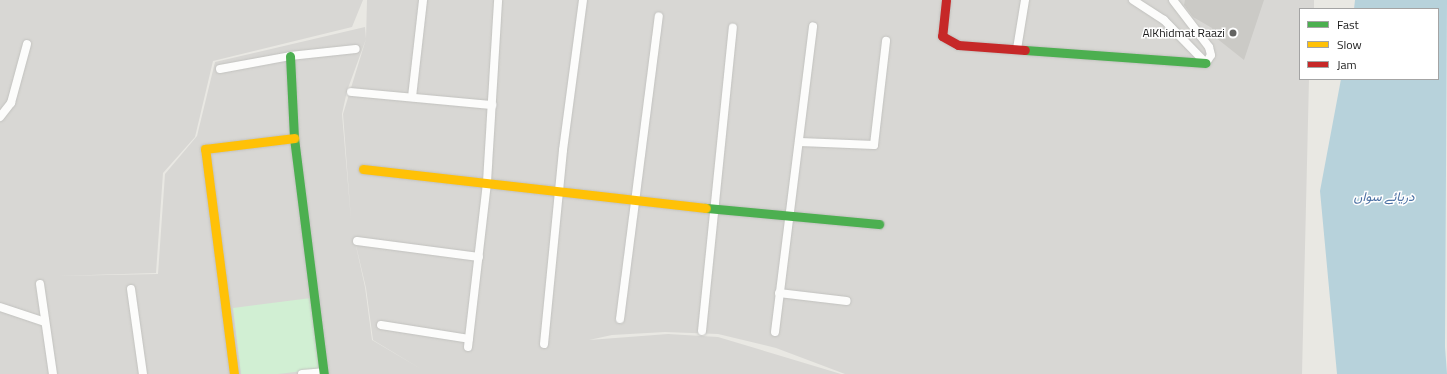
<!DOCTYPE html>
<html>
<head>
<meta charset="utf-8">
<style>
  body { margin:0 }
  #map { position:relative; width:1447px; height:374px; overflow:hidden; background:#e9e8e3; font-family:"Titillium Web",Vazirmatn,sans-serif }
  div>[style] { position:absolute }
  .residential>* { inset:0; background:#d8d7d4 }
  .park>* { inset:0; background:#d1efd3 }
  .water>* { inset:0; background:#b7d2db }
  .building>* { inset:0; background:#cbcac6 }
  .roads { filter:drop-shadow(0 0 1px #c2c2bf) drop-shadow(0 0 1px #c2c2bf) }
  .street>* { height:8px; margin:-4px; padding:0 4px; transform-origin:4px; border-radius:4px; background:#fcfcfb }
  .fast>* { height:9px; margin:-4.5px; padding:0 4.5px; transform-origin:4.5px; border-radius:4.5px; background:#4caf50 }
  .slow>* { height:9px; margin:-4.5px; padding:0 4.5px; transform-origin:4.5px; border-radius:4.5px; background:#ffc107 }
  .jam>* { height:9px; margin:-4.5px; padding:0 4.5px; transform-origin:4.5px; border-radius:4.5px; background:#c62828 }
  .dots>* { width:11px; height:11px; translate:-50% -50%; box-sizing:border-box; border:2px solid #fff; border-radius:50% }
  span { translate:-50% -50%; white-space:nowrap; text-align:center; line-height:1.15; -webkit-text-stroke:3px #fff; paint-order:stroke }
  .poi-label { font-size:12px; color:#1b1b1b }
  .right { translate:-100% -50%; text-align:right }
  .water-label { font-size:13px; color:#4d72a4; font-style:italic }
  .legend { position:absolute; left:1299px; top:8px; width:140px; height:72px; box-sizing:border-box; background:#fff; border:1px solid #a4a4a4; margin:0; padding:5px 7px; list-style:none; font-size:12px; color:#1b1b1b }
  .legend li { display:flex; align-items:center; gap:8px; height:20px }
  .legend b { width:20px; border:1px solid #a4a4a4 }
</style>
</head>
<body>
<div id="map">
  <div class="residential">
    <i style="clip-path:polygon(evenodd,0 0,363px 0,352px 27px,213px 61px,195px 137px,163px 173px,156px 273px,57px 276px,158px 274px,165px 174px,197px 136px,215px 62px,365px 27px,366px 39px,347px 91px,342px 114px,351px 220px,343px 114px,366px 39px,367px 0,1314px 0,1314px 9px,1300px 9px,1300px 79px,1309px 79px,1302px 374px,845px 374px,776px 348px,718px 334px,665px 332px,612px 335px,589px 340px,668px 334px,718px 337px,841px 374px,0 374px,0 0,354px 237px,366px 288px,373px 340px,421px 369px,372px 340px,365px 287px,354px 237px)"></i>
  </div>
  <div class="park">
    <i style="clip-path:polygon(311px 298px,320px 369px,278px 374px,241px 374px,233px 308px)"></i>
  </div>
  <div class="water">
    <i style="clip-path:polygon(1355px 0,1447px 0,1445px 347px,1447px 374px,1337px 374px,1320px 191px,1341px 79px,1438px 79px,1438px 9px,1354px 9px)"></i>
  </div>
  <div class="building">
    <i style="clip-path:polygon(1185px 0,1264px 0,1244px 60px,1215px 37px,1212px 28px,1193px 17px,1184px 5px)"></i>
  </div>
  <div class="roads">
    <div class="street">
      <i style="left:1133px;top:0;width:37px;rotate:33deg"></i>
      <i style="left:1164px;top:20px;width:60px;rotate:45.7deg"></i>
      <i style="left:1206px;top:63px;width:9px;rotate:-58deg"></i>
      <i style="left:1211px;top:55px;width:8px;rotate:-104deg"></i>
      <i style="left:1209px;top:47px;width:59px;rotate:-127.5deg"></i>
      <i style="left:1017px;top:49px;width:50px;rotate:-80.7deg"></i>
      <i style="left:220px;top:69px;width:71px;rotate:-10.5deg"></i>
      <i style="left:290px;top:56px;width:66px;rotate:-6.1deg"></i>
      <i style="left:351px;top:92px;width:142px;rotate:5.3deg"></i>
      <i style="left:412px;top:97px;width:98px;rotate:-83.5deg"></i>
      <i style="left:0;top:117px;width:18px;rotate:-52deg"></i>
      <i style="left:11px;top:103px;width:61px;rotate:-74.8deg"></i>
      <i style="left:800px;top:142px;width:74px;rotate:2.3deg"></i>
      <i style="left:874px;top:145px;width:105px;rotate:-83.4deg"></i>
      <i style="left:357px;top:241px;width:123px;rotate:7.5deg"></i>
      <i style="left:40px;top:284px;width:91px;rotate:81.8deg"></i>
      <i style="left:131px;top:289px;width:86px;rotate:82deg"></i>
      <i style="left:779px;top:293px;width:68px;rotate:6.7deg"></i>
      <i style="left:0;top:307px;width:47px;rotate:18.4deg"></i>
      <i style="left:620px;top:319px;width:305px;rotate:-82.7deg"></i>
      <i style="left:381px;top:325px;width:89px;rotate:9deg"></i>
      <i style="left:702px;top:331px;width:305px;rotate:-84.2deg"></i>
      <i style="left:775px;top:332px;width:308px;rotate:-82.9deg"></i>
      <i style="left:544px;top:344px;width:195px;rotate:-84.4deg"></i>
      <i style="left:563px;top:150px;width:151px;rotate:-82.4deg"></i>
      <i style="left:468px;top:347px;width:166px;rotate:-83.4deg"></i>
      <i style="left:487px;top:182px;width:182px;rotate:-86.5deg"></i>
      <i style="left:302px;top:374px;width:21px;rotate:-5deg"></i>
    </div>
    <div class="fast">
      <i style="left:1025px;top:50px;width:181px;rotate:4.1deg"></i>
      <i style="left:290px;top:56px;width:82px;rotate:87.2deg"></i>
      <i style="left:294px;top:138px;width:238px;rotate:82.8deg"></i>
      <i style="left:706px;top:208px;width:174px;rotate:5.3deg"></i>
    </div>
    <div class="slow">
      <i style="left:363px;top:169px;width:345px;rotate:6.5deg"></i>
      <i style="left:234px;top:374px;width:227px;rotate:-97.3deg"></i>
      <i style="left:205px;top:149px;width:90px;rotate:-7deg"></i>
    </div>
    <div class="jam">
      <i style="left:946px;top:0;width:36px;rotate:96deg"></i>
      <i style="left:942px;top:36px;width:18px;rotate:29deg"></i>
      <i style="left:958px;top:45px;width:67px;rotate:4.3deg"></i>
    </div>
  </div>
  <div class="dots">
    <i style="left:1233px;top:33px;background:#636361"></i>
  </div>
  <div class="poi-label">
    <span class="right" style="left:1225px;top:33px">AlKhidmat Raazi</span>
  </div>
  <div class="water-label">
    <span style="left:1384px;top:196px">دریائے سواں</span>
  </div>
  <ul class="legend">
  <li><b style="height:5px;background:#4caf50"></b>Fast</li>
  <li><b style="height:5px;background:#ffc107"></b>Slow</li>
  <li><b style="height:5px;background:#c62828"></b>Jam</li>
  </ul>
</div>
</body>
</html>
